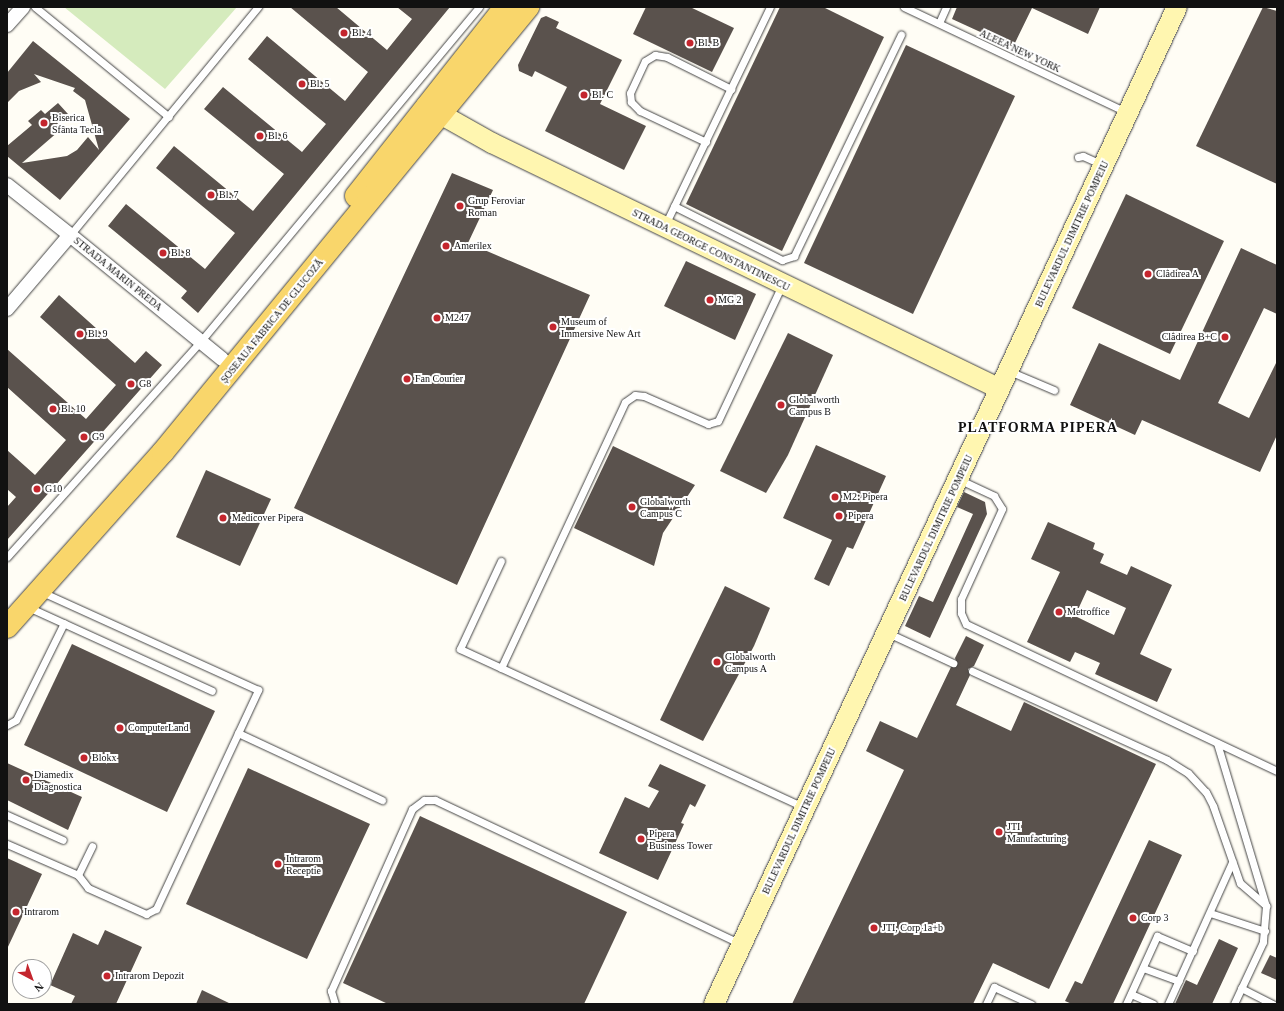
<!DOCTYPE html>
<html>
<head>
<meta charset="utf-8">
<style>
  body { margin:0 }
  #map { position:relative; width:1284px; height:1011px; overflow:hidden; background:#fffdf5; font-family:"Times New Roman",serif }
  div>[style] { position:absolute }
  .green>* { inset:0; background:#d5ebbd }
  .building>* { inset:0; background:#5a524d }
  .roads { filter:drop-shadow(0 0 1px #444) drop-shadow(0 0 1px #444) }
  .lane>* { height:7px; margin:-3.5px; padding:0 3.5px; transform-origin:3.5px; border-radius:3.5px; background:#fff }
  .street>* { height:14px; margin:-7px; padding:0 7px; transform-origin:7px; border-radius:7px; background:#fff }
  .secondary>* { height:20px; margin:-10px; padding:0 10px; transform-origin:10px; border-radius:10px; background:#fff6b0 }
  .primary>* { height:22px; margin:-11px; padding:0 11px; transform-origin:11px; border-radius:11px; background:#f9d66b }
  .dots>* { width:11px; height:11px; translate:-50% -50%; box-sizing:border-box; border:2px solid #fff; border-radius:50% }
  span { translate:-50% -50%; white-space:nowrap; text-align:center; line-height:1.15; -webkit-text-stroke:4px #fff; paint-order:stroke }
  .poi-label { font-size:10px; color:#111 }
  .left { translate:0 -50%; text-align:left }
  .right { translate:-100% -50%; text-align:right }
  .street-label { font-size:10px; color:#111 }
  .district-label { font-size:14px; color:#111; font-weight:700; letter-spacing:1px }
  .frame { position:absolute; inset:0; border:8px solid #111; pointer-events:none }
  .north { position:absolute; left:12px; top:959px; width:40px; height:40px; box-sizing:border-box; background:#fff; border:1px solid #a0a0a0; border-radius:50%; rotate:139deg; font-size:11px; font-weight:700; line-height:16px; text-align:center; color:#111 }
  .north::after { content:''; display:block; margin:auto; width:14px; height:18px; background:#c4262e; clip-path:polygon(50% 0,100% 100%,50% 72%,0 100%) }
</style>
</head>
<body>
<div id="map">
  <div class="green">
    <i style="clip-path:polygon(64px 7px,237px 7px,165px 89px)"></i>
  </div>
  <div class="building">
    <i style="clip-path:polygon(290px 7px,336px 7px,387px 50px,412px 19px,397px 7px,450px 7px,198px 313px,181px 298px,187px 291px,108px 226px,126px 204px,205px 269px,235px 233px,156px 168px,174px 146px,253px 211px,284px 174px,204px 109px,223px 87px,302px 152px,326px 124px,248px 59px,267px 36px,345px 101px,368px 72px)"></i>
    <i style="clip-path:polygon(646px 7px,690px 7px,734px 28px,712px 72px,633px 34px)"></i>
    <i style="clip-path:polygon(780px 7px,823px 7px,884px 37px,782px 251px,686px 204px)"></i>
    <i style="clip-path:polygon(957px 7px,1100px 7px,1088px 34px,1032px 8px,1013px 47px,952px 19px)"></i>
    <i style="clip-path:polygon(1263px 7px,1277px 11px,1277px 184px,1196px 146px)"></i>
    <i style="clip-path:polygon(546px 16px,559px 22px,556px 28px,622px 60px,600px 104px,646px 126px,624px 170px,545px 131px,567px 87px,535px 71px,532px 77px,519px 71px,518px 65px,541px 18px)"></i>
    <i style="clip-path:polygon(33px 41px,130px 119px,60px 200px,7px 156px,7px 146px,32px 125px,28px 121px,41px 110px,45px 114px,58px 103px,68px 114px,55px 126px,59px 131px,22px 163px,67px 156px,77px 150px,88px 137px,99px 150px,85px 100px,73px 91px,75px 88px,34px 74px,41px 82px,19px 91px,7px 103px,7px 73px)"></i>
    <i style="clip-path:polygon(906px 45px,1015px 96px,913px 314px,804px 263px)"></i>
    <i style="clip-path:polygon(452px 173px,493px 190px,468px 243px,590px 295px,457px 585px,294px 508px)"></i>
    <i style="clip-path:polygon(1126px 194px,1224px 241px,1170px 354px,1072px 308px)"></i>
    <i style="clip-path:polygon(1241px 248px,1277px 265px,1277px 314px,1264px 308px,1218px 403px,1249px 418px,1277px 361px,1277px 435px,1260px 472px,1142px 420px,1135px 435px,1070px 405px,1099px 343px,1180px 380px)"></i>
    <i style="clip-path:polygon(686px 261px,756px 294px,735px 340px,664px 306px)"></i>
    <i style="clip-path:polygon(59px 295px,135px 363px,146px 351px,162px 365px,7px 540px,7px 507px,16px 497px,7px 489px,7px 450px,35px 475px,66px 440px,7px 387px,7px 349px,86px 419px,116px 385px,40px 317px)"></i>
    <i style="clip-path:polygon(788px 333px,833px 355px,788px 455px,766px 493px,720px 471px)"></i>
    <i style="clip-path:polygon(816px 445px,886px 476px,853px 549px,847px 547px,829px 586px,814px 579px,832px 540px,783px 518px)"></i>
    <i style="clip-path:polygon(613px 446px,695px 485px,663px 533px,654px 566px,574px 528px)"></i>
    <i style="clip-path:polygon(206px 470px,271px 499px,240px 566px,176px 537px)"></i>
    <i style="clip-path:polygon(964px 492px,985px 502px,987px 514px,930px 638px,905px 626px,919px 596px,933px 602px,973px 514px,957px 507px)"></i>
    <i style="clip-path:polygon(evenodd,1048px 522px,1095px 543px,1093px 549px,1104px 554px,1100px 563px,1127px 575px,1131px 566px,1172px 585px,1140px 654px,1172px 669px,1157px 702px,1095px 674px,1100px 663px,1075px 652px,1070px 662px,1027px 642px,1060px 572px,1031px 559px,1048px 522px,1087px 590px,1126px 608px,1114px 635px,1075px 616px,1087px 590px)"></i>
    <i style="clip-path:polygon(725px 586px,770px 608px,754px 646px,703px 741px,660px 720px)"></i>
    <i style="clip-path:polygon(966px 636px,984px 645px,974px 666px,968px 669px,970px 675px,956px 705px,1011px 731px,1024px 702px,1156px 764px,1049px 989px,993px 963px,973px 1004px,792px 1004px,904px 770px,866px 751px,880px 721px,917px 738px,951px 667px,957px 665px,955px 658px)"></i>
    <i style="clip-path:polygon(72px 644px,215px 711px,167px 812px,24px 745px)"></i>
    <i style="clip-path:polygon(7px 763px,82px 797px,68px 830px,7px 800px)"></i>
    <i style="clip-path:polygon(660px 764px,706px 785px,695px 807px,690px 804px,681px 823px,684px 824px,658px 880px,599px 853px,625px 797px,649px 808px,659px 791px,648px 786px)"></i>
    <i style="clip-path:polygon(248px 768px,370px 824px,307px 959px,186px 904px)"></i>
    <i style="clip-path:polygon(420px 816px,627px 912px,584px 1004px,388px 1004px,343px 983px)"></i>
    <i style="clip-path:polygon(1149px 840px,1182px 855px,1113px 1004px,1072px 1004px,1065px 1001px,1075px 981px,1082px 984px)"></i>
    <i style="clip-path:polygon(7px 858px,42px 874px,7px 949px)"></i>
    <i style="clip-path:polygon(105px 930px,142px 947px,116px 1004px,71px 1004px,75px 996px,50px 985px,73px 933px,98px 945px)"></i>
    <i style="clip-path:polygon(1219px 939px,1238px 948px,1212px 1004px,1175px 1004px,1186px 980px,1197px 985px)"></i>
    <i style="clip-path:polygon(1270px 955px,1277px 958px,1277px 980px,1261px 973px)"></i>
    <i style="clip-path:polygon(202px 990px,231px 1004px,196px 1004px)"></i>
  </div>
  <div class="roads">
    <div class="lane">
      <i style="left:35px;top:7px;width:173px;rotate:39.4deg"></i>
      <i style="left:904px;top:7px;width:246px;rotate:25.3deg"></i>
      <i style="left:939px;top:23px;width:17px;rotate:-66deg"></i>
      <i style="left:706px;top:142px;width:73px;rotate:-154.8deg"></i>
      <i style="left:640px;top:111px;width:13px;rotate:-135deg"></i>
      <i style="left:631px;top:102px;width:9px;rotate:-96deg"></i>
      <i style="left:630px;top:93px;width:35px;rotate:-65deg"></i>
      <i style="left:645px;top:61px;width:12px;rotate:-31deg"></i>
      <i style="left:655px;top:55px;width:12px;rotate:9deg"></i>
      <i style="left:667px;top:57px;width:72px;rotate:26.6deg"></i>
      <i style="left:1078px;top:157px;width:5px;rotate:-11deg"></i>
      <i style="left:1083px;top:156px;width:22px;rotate:24deg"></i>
      <i style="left:674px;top:206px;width:121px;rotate:26.6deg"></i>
      <i style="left:782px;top:260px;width:13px;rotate:-18deg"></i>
      <i style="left:794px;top:256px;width:246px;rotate:-64.2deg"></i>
      <i style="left:665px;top:225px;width:242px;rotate:-64.3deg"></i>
      <i style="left:70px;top:235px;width:296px;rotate:-50.5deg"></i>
      <i style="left:1009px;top:371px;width:49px;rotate:22.9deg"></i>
      <i style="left:958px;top:479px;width:40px;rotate:25deg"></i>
      <i style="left:994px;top:496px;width:15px;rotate:58deg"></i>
      <i style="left:1002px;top:509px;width:99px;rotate:114.5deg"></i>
      <i style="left:961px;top:599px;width:14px;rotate:90deg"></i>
      <i style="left:961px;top:613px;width:12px;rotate:66deg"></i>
      <i style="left:966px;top:624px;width:344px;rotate:25.3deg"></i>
      <i style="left:7px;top:557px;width:289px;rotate:-48.1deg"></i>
      <i style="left:200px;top:342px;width:436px;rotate:-50.2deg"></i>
      <i style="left:501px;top:561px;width:97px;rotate:115deg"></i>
      <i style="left:460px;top:649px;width:379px;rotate:24.7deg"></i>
      <i style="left:28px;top:607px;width:202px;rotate:24.5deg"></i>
      <i style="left:888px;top:633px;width:72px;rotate:24.8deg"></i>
      <i style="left:501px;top:668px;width:293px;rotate:-65deg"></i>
      <i style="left:625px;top:402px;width:12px;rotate:-35deg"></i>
      <i style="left:635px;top:395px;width:9px;rotate:6deg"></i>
      <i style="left:644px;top:396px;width:70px;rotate:23.6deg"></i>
      <i style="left:708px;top:424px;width:10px;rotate:-17deg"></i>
      <i style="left:718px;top:421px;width:150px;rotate:-64.8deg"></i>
      <i style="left:972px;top:671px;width:214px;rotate:24.5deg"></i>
      <i style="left:1167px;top:760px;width:25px;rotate:32deg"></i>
      <i style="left:1188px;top:773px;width:26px;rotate:47deg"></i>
      <i style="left:1206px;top:792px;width:16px;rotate:63deg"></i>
      <i style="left:1213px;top:806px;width:82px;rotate:70.7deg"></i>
      <i style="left:1240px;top:883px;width:35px;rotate:41deg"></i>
      <i style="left:7px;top:725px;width:10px;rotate:-29deg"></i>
      <i style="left:16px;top:720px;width:108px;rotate:-63.7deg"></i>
      <i style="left:238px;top:733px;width:159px;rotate:25deg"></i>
      <i style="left:1217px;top:743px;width:170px;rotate:73.3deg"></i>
      <i style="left:1266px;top:906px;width:36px;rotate:95deg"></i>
      <i style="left:1263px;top:942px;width:68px;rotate:115.1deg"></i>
      <i style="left:7px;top:815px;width:61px;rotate:24.1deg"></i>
      <i style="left:7px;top:844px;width:77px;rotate:23.6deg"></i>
      <i style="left:78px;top:875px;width:16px;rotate:52deg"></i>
      <i style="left:88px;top:888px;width:64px;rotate:24.1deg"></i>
      <i style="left:146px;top:914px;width:11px;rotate:-27deg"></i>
      <i style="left:156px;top:909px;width:242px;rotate:-65deg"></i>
      <i style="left:258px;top:690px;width:237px;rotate:-155.6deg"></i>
      <i style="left:78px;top:875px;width:32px;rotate:-64deg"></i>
      <i style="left:1210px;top:913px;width:58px;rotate:18.1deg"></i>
      <i style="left:1143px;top:968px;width:38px;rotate:20deg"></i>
      <i style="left:1241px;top:988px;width:36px;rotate:27deg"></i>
      <i style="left:1131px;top:994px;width:24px;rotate:24deg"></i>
      <i style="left:335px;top:1004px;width:14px;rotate:-107deg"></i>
      <i style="left:331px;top:991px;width:199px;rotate:-66deg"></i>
      <i style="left:412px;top:809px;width:15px;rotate:-37deg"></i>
      <i style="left:424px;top:800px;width:11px"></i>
      <i style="left:435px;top:800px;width:338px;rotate:25.2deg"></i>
      <i style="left:986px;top:1004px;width:19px;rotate:-65deg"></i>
      <i style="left:994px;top:987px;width:41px;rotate:24.7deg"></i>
      <i style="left:1126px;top:1004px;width:75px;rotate:-65.5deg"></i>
      <i style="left:1157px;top:936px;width:39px;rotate:23deg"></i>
      <i style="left:1168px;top:1004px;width:156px;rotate:-65.7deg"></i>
    </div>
    <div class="street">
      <i style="left:7px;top:25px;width:24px;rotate:-48deg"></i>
      <i style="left:7px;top:185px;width:80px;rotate:38.4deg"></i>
      <i style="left:7px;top:309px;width:97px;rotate:-49.6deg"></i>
      <i style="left:70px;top:235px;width:196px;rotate:39.2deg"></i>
    </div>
    <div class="secondary">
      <i style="left:426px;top:106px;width:76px;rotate:29.3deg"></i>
      <i style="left:492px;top:143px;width:564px;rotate:25.84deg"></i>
      <i style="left:714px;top:1004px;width:1099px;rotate:-65.09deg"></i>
    </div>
    <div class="primary">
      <i style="left:356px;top:196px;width:241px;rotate:-51.7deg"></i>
      <i style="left:7px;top:627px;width:234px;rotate:-48.3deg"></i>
      <i style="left:163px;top:452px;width:576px;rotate:-50.64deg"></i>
    </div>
  </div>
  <div class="dots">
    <i style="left:344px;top:33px;background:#c4262e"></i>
    <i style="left:690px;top:43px;background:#c4262e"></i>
    <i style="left:302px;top:84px;background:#c4262e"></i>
    <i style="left:584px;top:95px;background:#c4262e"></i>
    <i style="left:44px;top:123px;background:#c4262e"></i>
    <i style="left:260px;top:136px;background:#c4262e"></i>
    <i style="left:211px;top:195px;background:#c4262e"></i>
    <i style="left:460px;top:206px;background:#c4262e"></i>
    <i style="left:446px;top:246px;background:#c4262e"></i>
    <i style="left:163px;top:253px;background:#c4262e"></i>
    <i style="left:1148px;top:274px;background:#c4262e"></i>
    <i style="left:710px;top:300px;background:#c4262e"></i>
    <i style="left:437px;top:318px;background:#c4262e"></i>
    <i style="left:553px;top:327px;background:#c4262e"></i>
    <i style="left:80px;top:334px;background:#c4262e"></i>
    <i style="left:1225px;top:337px;background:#c4262e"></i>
    <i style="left:407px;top:379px;background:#c4262e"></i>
    <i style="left:131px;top:384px;background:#c4262e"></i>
    <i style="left:781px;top:405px;background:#c4262e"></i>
    <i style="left:53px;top:409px;background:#c4262e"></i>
    <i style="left:84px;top:437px;background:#c4262e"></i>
    <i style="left:37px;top:489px;background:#c4262e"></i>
    <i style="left:835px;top:497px;background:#c4262e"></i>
    <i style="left:632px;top:507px;background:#c4262e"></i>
    <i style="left:839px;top:516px;background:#c4262e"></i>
    <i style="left:223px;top:518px;background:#c4262e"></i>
    <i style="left:1059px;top:612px;background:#c4262e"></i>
    <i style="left:717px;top:662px;background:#c4262e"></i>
    <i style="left:120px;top:728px;background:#c4262e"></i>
    <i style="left:84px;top:758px;background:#c4262e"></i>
    <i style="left:26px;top:780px;background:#c4262e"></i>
    <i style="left:999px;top:832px;background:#c4262e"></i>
    <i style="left:641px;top:839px;background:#c4262e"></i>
    <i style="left:278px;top:864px;background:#c4262e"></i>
    <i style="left:16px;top:912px;background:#c4262e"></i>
    <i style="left:1133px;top:918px;background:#c4262e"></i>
    <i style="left:874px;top:928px;background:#c4262e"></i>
    <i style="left:107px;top:976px;background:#c4262e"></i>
  </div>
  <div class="poi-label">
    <span class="left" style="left:352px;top:33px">Bl. 4</span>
    <span class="left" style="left:698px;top:43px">Bl. B</span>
    <span class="left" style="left:310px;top:84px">Bl. 5</span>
    <span class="left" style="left:592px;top:95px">Bl. C</span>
    <span class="left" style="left:52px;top:123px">Biserica<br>Sfânta Tecla</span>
    <span class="left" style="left:268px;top:136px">Bl. 6</span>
    <span class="left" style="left:219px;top:195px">Bl. 7</span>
    <span class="left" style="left:468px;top:206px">Grup Feroviar<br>Roman</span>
    <span class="left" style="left:454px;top:246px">Amerilex</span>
    <span class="left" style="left:171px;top:253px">Bl. 8</span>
    <span class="left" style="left:1156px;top:274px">Clădirea A</span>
    <span class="left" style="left:718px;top:300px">MG 2</span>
    <span class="left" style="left:445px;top:318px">M247</span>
    <span class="left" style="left:561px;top:327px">Museum of<br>Immersive New Art</span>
    <span class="left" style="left:88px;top:334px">Bl. 9</span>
    <span class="right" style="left:1217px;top:337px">Clădirea B+C</span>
    <span class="left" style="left:415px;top:379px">Fan Courier</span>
    <span class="left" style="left:139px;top:384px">G8</span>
    <span class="left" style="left:789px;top:405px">Globalworth<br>Campus B</span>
    <span class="left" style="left:61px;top:409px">Bl. 10</span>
    <span class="left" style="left:92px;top:437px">G9</span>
    <span class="left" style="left:45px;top:489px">G10</span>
    <span class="left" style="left:843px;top:497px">M2: Pipera</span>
    <span class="left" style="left:640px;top:507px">Globalworth<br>Campus C</span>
    <span class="left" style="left:848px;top:516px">Pipera</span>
    <span class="left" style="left:232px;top:518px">Medicover Pipera</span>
    <span class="left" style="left:1067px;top:612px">Metroffice</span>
    <span class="left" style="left:725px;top:662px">Globalworth<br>Campus A</span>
    <span class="left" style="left:128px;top:728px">ComputerLand</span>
    <span class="left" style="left:92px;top:758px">Blokx</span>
    <span class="left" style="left:34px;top:780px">Diamedix<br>Diagnostica</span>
    <span class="left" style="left:1007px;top:832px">JTI<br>Manufacturing</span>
    <span class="left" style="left:649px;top:839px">Pipera<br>Business Tower</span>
    <span class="left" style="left:286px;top:864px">Intrarom<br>Receptie</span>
    <span class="left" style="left:24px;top:912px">Intrarom</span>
    <span class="left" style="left:1141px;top:918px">Corp 3</span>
    <span class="left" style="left:882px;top:928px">JTI, Corp 1a+b</span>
    <span class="left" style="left:115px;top:976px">Intrarom Depozit</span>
  </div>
  <div class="street-label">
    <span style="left:1020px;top:51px;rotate:25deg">ALEEA NEW YORK</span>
    <span style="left:1072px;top:234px;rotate:-65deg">BULEVARDUL DIMITRIE POMPEIU</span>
    <span style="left:711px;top:250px;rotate:26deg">STRADA GEORGE CONSTANTINESCU</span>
    <span style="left:118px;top:274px;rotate:39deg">STRADA MARIN PREDA</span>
    <span style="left:272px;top:321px;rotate:-51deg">ȘOSEAUA FABRICA DE GLUCOZĂ</span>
    <span style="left:936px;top:528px;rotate:-65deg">BULEVARDUL DIMITRIE POMPEIU</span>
    <span style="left:799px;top:821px;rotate:-65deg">BULEVARDUL DIMITRIE POMPEIU</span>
  </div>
  <div class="district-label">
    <span style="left:1038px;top:428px">PLATFORMA PIPERA</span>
  </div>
  <div class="frame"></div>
  <div class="north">N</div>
</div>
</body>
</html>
